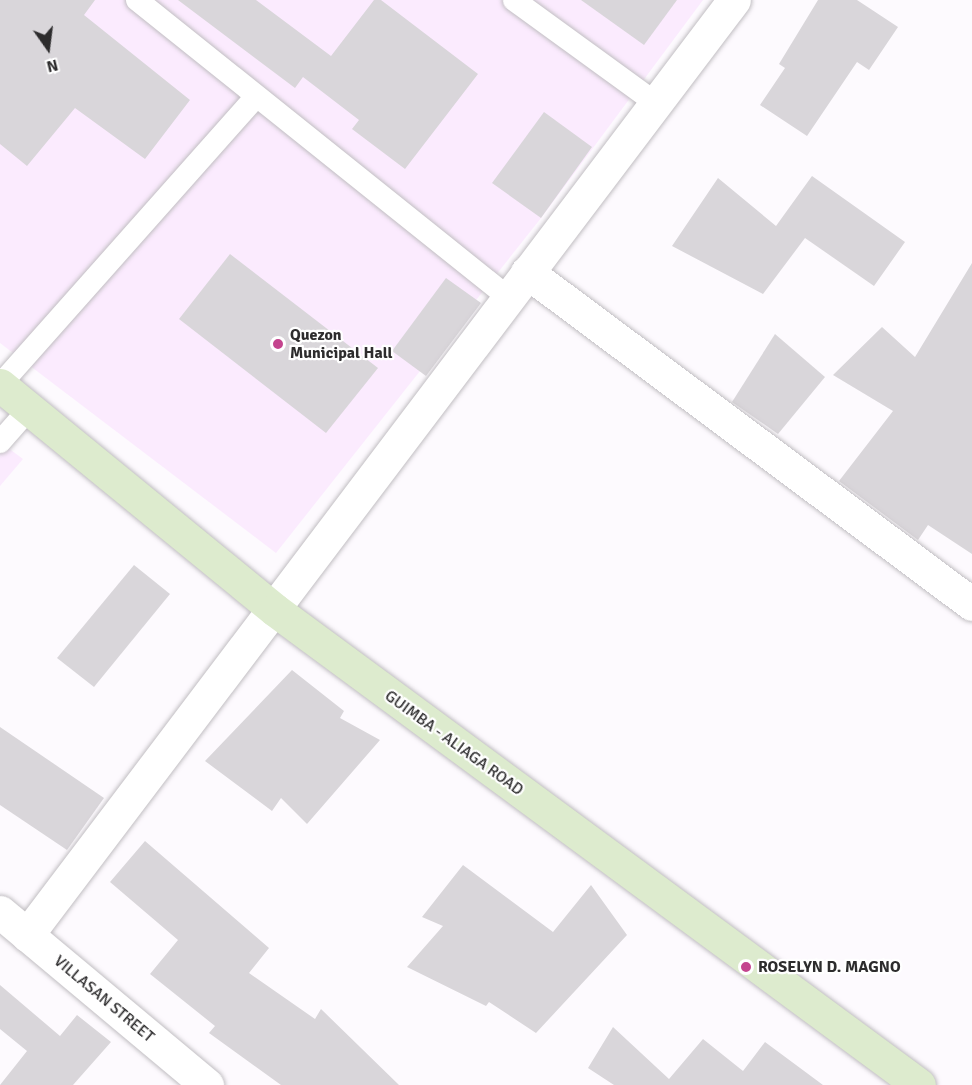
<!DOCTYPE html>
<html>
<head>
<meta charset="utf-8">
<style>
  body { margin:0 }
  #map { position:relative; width:972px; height:1085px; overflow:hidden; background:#fdfafe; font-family:Signika,sans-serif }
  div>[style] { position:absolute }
  .commercial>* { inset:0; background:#fbebfe }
  .building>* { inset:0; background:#d9d6da }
  .roads { filter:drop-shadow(0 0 2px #c1bec2) drop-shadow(0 0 2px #c1bec2) }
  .lane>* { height:22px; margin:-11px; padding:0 11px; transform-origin:11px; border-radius:11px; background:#fff }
  .street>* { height:33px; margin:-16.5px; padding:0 16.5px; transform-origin:16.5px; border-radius:16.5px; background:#fff }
  .secondary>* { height:33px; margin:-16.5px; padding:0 16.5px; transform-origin:16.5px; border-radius:16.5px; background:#ddebce }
  .dots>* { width:16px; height:16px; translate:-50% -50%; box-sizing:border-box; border:3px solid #fff; border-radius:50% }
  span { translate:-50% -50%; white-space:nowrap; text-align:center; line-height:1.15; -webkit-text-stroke:4.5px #fff; paint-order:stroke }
  .poi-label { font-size:16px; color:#2d2c2d; font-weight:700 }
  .left { translate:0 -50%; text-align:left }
  .street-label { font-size:16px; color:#2d2c2d }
  .north { position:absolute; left:18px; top:18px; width:60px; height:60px; -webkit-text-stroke:4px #fff; paint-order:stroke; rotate:166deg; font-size:16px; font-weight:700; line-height:24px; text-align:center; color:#2d2c2d }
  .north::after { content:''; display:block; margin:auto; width:21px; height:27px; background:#2d2c2d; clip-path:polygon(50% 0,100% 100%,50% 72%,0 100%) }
</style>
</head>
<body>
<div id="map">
  <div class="commercial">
    <i style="clip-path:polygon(0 0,703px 0,541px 218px,276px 553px,0 343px)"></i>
    <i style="clip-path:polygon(0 442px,23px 459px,0 486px)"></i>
  </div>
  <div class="building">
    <i style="clip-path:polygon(0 0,95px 0,84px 15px,190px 100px,145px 159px,75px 108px,27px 166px,0 144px)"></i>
    <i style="clip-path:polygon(178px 0,256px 0,331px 56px,374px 0,381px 0,478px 74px,405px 169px,352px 129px,359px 120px,303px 77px,295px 88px)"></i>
    <i style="clip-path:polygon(581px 0,677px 0,644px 45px)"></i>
    <i style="clip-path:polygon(818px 0,857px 0,898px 27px,869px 70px,857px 62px,807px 136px,760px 105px,785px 68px,779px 64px)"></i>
    <i style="clip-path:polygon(544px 112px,592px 147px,541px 218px,492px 183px)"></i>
    <i style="clip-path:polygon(812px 176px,905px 242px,874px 286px,805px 238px,763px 294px,672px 246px,718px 178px,776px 226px)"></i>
    <i style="clip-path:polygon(230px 254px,378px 368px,326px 433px,179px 319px)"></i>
    <i style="clip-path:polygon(972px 263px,972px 554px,928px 525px,918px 540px,839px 481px,893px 411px,833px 375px,882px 327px,915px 357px)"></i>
    <i style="clip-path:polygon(446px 278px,481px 303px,426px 376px,392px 351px)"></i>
    <i style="clip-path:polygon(775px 334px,825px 377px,778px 434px,732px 402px)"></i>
    <i style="clip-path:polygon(134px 565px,170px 594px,94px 687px,57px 658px)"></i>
    <i style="clip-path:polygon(292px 670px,344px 711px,340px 718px,380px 740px,307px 824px,281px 798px,272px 811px,205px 761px)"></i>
    <i style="clip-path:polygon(0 727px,104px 798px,67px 850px,0 805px)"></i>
    <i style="clip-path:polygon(145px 841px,269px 948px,249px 973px,315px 1019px,321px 1009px,399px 1085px,281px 1085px,209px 1033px,215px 1026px,150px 974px,178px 940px,110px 882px)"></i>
    <i style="clip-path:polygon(463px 865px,553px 932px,591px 885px,627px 935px,536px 1033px,489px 1002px,486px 1006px,407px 967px,443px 926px,422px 917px)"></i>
    <i style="clip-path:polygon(0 985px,60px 1036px,77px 1015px,111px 1042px,73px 1085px,0 1085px,27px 1051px,0 1029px)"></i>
    <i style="clip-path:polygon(613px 1027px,669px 1079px,703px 1039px,743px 1071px,765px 1042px,823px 1085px,614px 1085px,588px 1068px)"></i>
  </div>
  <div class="roads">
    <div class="lane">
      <i style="left:137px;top:0;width:473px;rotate:38.7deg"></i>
      <i style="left:514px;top:0;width:175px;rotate:36deg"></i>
      <i style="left:0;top:385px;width:385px;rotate:-48.4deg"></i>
      <i style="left:0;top:442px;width:44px;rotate:-48.7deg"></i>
    </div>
    <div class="street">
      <i style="left:527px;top:272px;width:555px;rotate:36.73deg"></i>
      <i style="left:0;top:912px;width:270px;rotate:39.9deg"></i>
      <i style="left:27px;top:935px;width:1172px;rotate:-52.91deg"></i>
    </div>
    <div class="secondary">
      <i style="left:0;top:385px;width:355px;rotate:39.3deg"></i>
      <i style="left:275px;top:610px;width:800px;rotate:36.41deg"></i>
    </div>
  </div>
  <div class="dots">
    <i style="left:278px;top:344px;background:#c4448e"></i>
    <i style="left:746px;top:967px;background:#c4448e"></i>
  </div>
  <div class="poi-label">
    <span class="left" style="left:290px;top:344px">Quezon<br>Municipal Hall</span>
    <span class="left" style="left:758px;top:967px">ROSELYN D. MAGNO</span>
  </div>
  <div class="street-label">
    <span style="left:454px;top:743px;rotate:36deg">GUIMBA - ALIAGA ROAD</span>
    <span style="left:104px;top:999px;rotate:40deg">VILLASAN STREET</span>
  </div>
  <div class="north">N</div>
</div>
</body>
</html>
